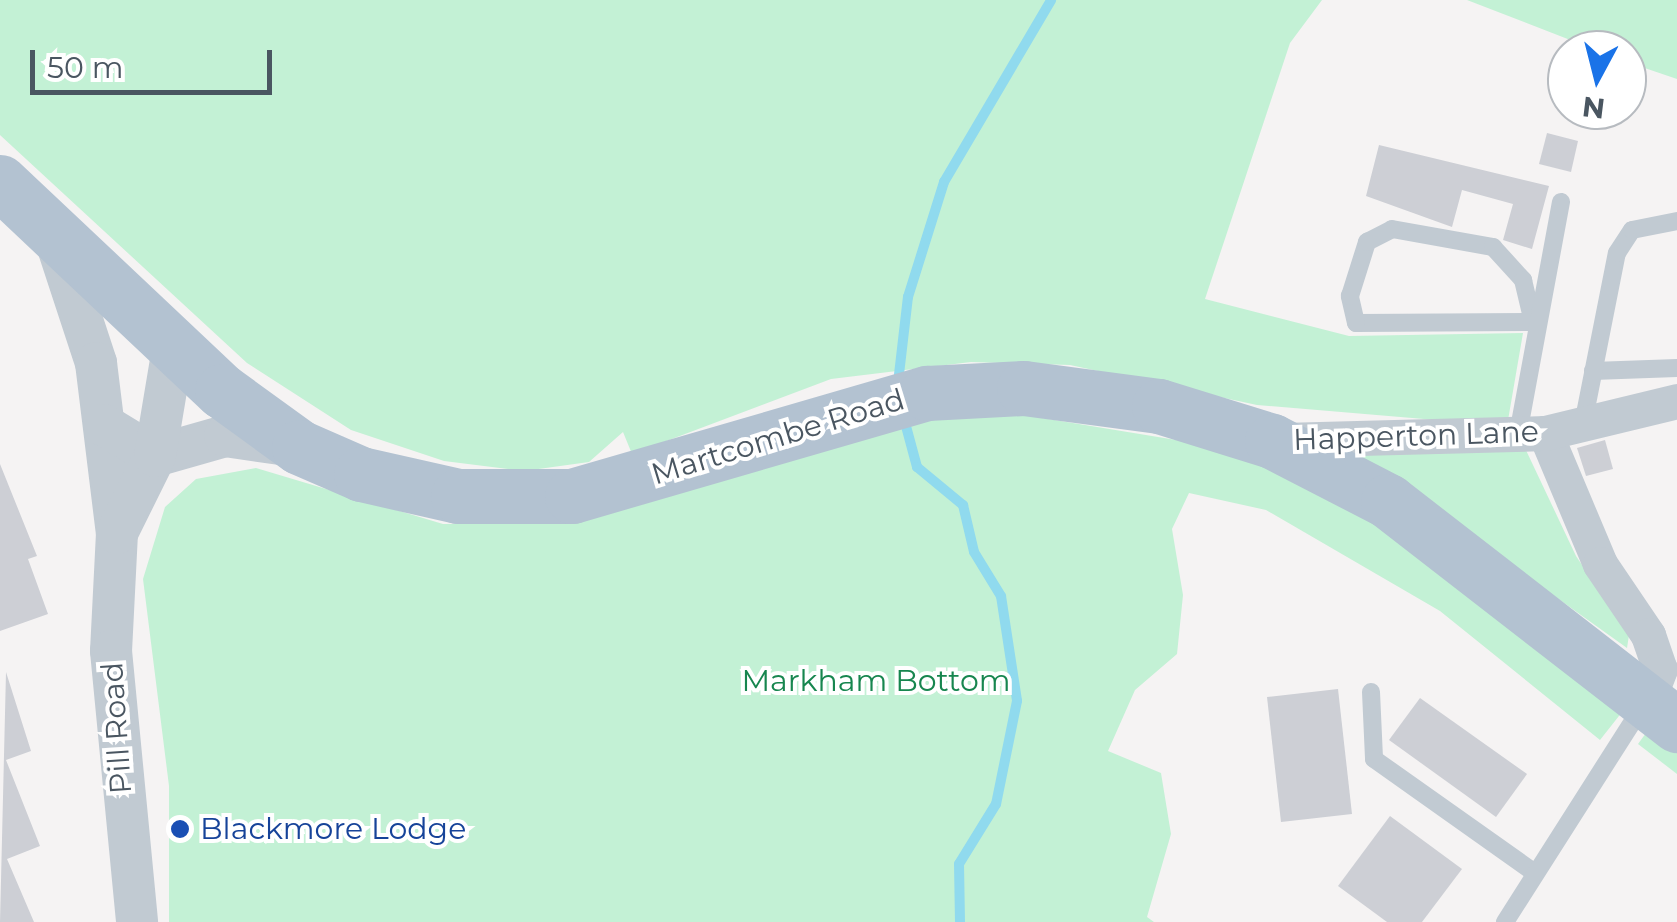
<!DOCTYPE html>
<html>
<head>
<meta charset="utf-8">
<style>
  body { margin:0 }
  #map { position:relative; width:1677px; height:922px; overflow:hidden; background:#f5f3f3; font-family:Montserrat,sans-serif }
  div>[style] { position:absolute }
  .green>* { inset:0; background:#c3f1d5 }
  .stream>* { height:10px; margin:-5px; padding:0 5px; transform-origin:5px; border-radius:5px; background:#90daee }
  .building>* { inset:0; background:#cdcfd5 }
  .service>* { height:18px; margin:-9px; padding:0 9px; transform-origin:9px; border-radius:9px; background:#c1cad2 }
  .minor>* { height:35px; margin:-17.5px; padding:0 17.5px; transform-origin:17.5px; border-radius:17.5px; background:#c1cad2 }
  .tertiary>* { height:42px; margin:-21px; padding:0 21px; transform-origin:21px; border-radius:21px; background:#c1cad2 }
  .primary>* { height:55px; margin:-27.5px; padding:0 27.5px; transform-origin:27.5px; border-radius:27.5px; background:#b3c2d1 }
  .dots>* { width:28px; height:28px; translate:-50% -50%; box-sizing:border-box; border:5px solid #fff; border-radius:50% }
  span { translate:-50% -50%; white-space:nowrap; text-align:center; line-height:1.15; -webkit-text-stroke:8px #fff; paint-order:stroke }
  .street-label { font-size:30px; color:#4a5661 }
  .park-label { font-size:30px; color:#17864f }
  .transit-label { font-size:30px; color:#164399 }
  .left { translate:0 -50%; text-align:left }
  .north { position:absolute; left:1547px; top:30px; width:100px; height:100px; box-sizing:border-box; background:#fff; border:2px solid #b7bbc0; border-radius:50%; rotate:187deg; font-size:28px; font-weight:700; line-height:40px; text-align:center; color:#4a5661 }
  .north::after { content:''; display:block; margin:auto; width:35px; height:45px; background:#1a73e8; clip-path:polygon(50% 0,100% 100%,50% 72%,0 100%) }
  .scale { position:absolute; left:30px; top:50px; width:242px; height:45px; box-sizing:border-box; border:5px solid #4a5661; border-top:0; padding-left:12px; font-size:30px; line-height:35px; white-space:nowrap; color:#4a5661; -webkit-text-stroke:8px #fff; paint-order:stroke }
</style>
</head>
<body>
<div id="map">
  <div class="green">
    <i style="clip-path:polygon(0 0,1322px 0,1290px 43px,1205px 299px,1349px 336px,1523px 333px,1507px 426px,1257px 405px,1070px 365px,971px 362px,831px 379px,632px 454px,623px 432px,589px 462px,524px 471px,444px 461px,351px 430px,247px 363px,0 135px)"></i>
    <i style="clip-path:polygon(1467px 0,1677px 0,1677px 79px,1627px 62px,1627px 50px,1596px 50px)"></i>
    <i style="clip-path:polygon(1024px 415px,1219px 447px,1408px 527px,1630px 702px,1600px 740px,1440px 611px,1266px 510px,1189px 493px,1172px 529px,1183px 595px,1177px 654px,1135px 690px,1108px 751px,1161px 773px,1171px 834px,1147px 917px,1154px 922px,169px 922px,169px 786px,143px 579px,165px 507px,196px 479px,256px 468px,443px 524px,560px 523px,930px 420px)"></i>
    <i style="clip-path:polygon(1524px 446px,1576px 556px,1629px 635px,1627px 648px,1427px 505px,1326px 448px)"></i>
    <i style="clip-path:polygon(1654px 722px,1677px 741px,1677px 774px,1638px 744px)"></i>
  </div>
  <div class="stream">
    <i style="left:898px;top:383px;width:87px;rotate:-83.4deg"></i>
    <i style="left:908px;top:297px;width:121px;rotate:-72.6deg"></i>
    <i style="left:944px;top:182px;width:211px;rotate:-59.5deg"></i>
    <i style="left:903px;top:415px;width:54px;rotate:74.9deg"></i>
    <i style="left:917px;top:467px;width:60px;rotate:39.6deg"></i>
    <i style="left:963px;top:505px;width:48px;rotate:76.8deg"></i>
    <i style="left:974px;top:552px;width:52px;rotate:58.5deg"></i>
    <i style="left:1001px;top:596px;width:106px;rotate:81.3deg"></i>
    <i style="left:1017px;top:701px;width:105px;rotate:101.5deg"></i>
    <i style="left:996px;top:804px;width:70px;rotate:121.7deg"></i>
    <i style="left:959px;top:864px;width:58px;rotate:89deg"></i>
  </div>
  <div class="building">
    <i style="clip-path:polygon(1547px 133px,1578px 141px,1571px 172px,1539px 164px)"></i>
    <i style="clip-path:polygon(1379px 145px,1549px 186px,1532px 249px,1503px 240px,1513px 204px,1462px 190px,1452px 227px,1366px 196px)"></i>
    <i style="clip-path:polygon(1605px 440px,1613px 469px,1586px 476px,1577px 448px)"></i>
    <i style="clip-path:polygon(0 464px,37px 556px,28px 559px,48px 614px,0 631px)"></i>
    <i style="clip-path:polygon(6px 672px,31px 751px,6px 760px,40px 846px,7px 859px,34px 922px,0 922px)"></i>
    <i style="clip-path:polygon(1338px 689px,1352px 814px,1281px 822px,1267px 697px)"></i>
    <i style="clip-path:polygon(1420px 698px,1527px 774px,1496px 817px,1389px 740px)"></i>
    <i style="clip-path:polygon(1390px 816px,1462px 869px,1422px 922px,1387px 922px,1338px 886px)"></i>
  </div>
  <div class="service">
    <i style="left:1392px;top:229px;width:103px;rotate:10.1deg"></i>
    <i style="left:1493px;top:247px;width:45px;rotate:47.7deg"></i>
    <i style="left:1523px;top:280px;width:43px;rotate:76.6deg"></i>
    <i style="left:1533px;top:322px;width:177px;rotate:179.7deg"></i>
    <i style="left:1356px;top:323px;width:28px;rotate:-103deg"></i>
    <i style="left:1350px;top:296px;width:57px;rotate:-72.5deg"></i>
    <i style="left:1367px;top:242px;width:28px;rotate:-27deg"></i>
    <i style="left:1593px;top:371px;width:84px;rotate:-2deg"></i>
    <i style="left:1583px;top:424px;width:174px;rotate:-78.8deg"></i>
    <i style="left:1617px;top:253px;width:27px;rotate:-57deg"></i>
    <i style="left:1632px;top:230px;width:46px;rotate:-11.3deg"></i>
    <i style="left:1518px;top:434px;width:236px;rotate:-79.5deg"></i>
    <i style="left:1371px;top:692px;width:67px;rotate:87.4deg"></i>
    <i style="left:1374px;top:759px;width:197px;rotate:35.3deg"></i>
    <i style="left:1505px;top:922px;width:259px;rotate:-57.5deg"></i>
  </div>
  <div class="minor">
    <i style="left:1545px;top:433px;width:142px;rotate:67.2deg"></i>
    <i style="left:1600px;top:564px;width:86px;rotate:55.9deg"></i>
    <i style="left:1648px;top:635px;width:36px;rotate:71deg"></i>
    <i style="left:1660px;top:669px;width:33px;rotate:111deg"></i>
    <i style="left:1282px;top:440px;width:263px;rotate:-1.5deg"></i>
    <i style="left:1545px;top:433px;width:136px;rotate:-13.6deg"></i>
  </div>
  <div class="tertiary">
    <i style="left:53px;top:232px;width:138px;rotate:71.8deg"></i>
    <i style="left:96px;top:363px;width:171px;rotate:83deg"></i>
    <i style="left:117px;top:533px;width:118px;rotate:92.9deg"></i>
    <i style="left:111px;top:651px;width:272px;rotate:84.5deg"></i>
    <i style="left:104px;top:425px;width:60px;rotate:31.3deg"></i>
    <i style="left:155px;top:456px;width:73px;rotate:-15.9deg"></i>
    <i style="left:225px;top:436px;width:70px;rotate:8.2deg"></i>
    <i style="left:117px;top:533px;width:86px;rotate:-63.7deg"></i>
    <i style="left:155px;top:456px;width:109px;rotate:-80.5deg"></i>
  </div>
  <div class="primary">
    <i style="left:0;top:182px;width:305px;rotate:43.3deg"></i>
    <i style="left:222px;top:391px;width:95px;rotate:36deg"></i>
    <i style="left:299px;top:447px;width:68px;rotate:23.5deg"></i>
    <i style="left:361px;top:474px;width:99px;rotate:12.8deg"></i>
    <i style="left:458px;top:496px;width:114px"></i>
    <i style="left:572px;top:496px;width:370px;rotate:-16.2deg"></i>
    <i style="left:927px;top:393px;width:97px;rotate:-3deg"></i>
    <i style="left:1024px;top:388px;width:136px;rotate:7.6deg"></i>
    <i style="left:1159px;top:406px;width:118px;rotate:17.2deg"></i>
    <i style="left:1272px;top:441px;width:131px;rotate:27.3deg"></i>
    <i style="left:1388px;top:501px;width:366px;rotate:37.8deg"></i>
  </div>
  <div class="dots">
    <i style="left:180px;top:829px;background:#1a4fb4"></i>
  </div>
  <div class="street-label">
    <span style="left:1416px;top:436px;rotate:-2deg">Happerton Lane</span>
    <span style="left:778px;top:437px;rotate:-17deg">Martcombe Road</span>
    <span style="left:117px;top:728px;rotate:-94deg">Pill Road</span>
  </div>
  <div class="park-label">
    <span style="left:876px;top:681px">Markham Bottom</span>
  </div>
  <div class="transit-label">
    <span class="left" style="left:200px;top:829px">Blackmore Lodge</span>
  </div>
  <div class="north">N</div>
  <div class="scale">50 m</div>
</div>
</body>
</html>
